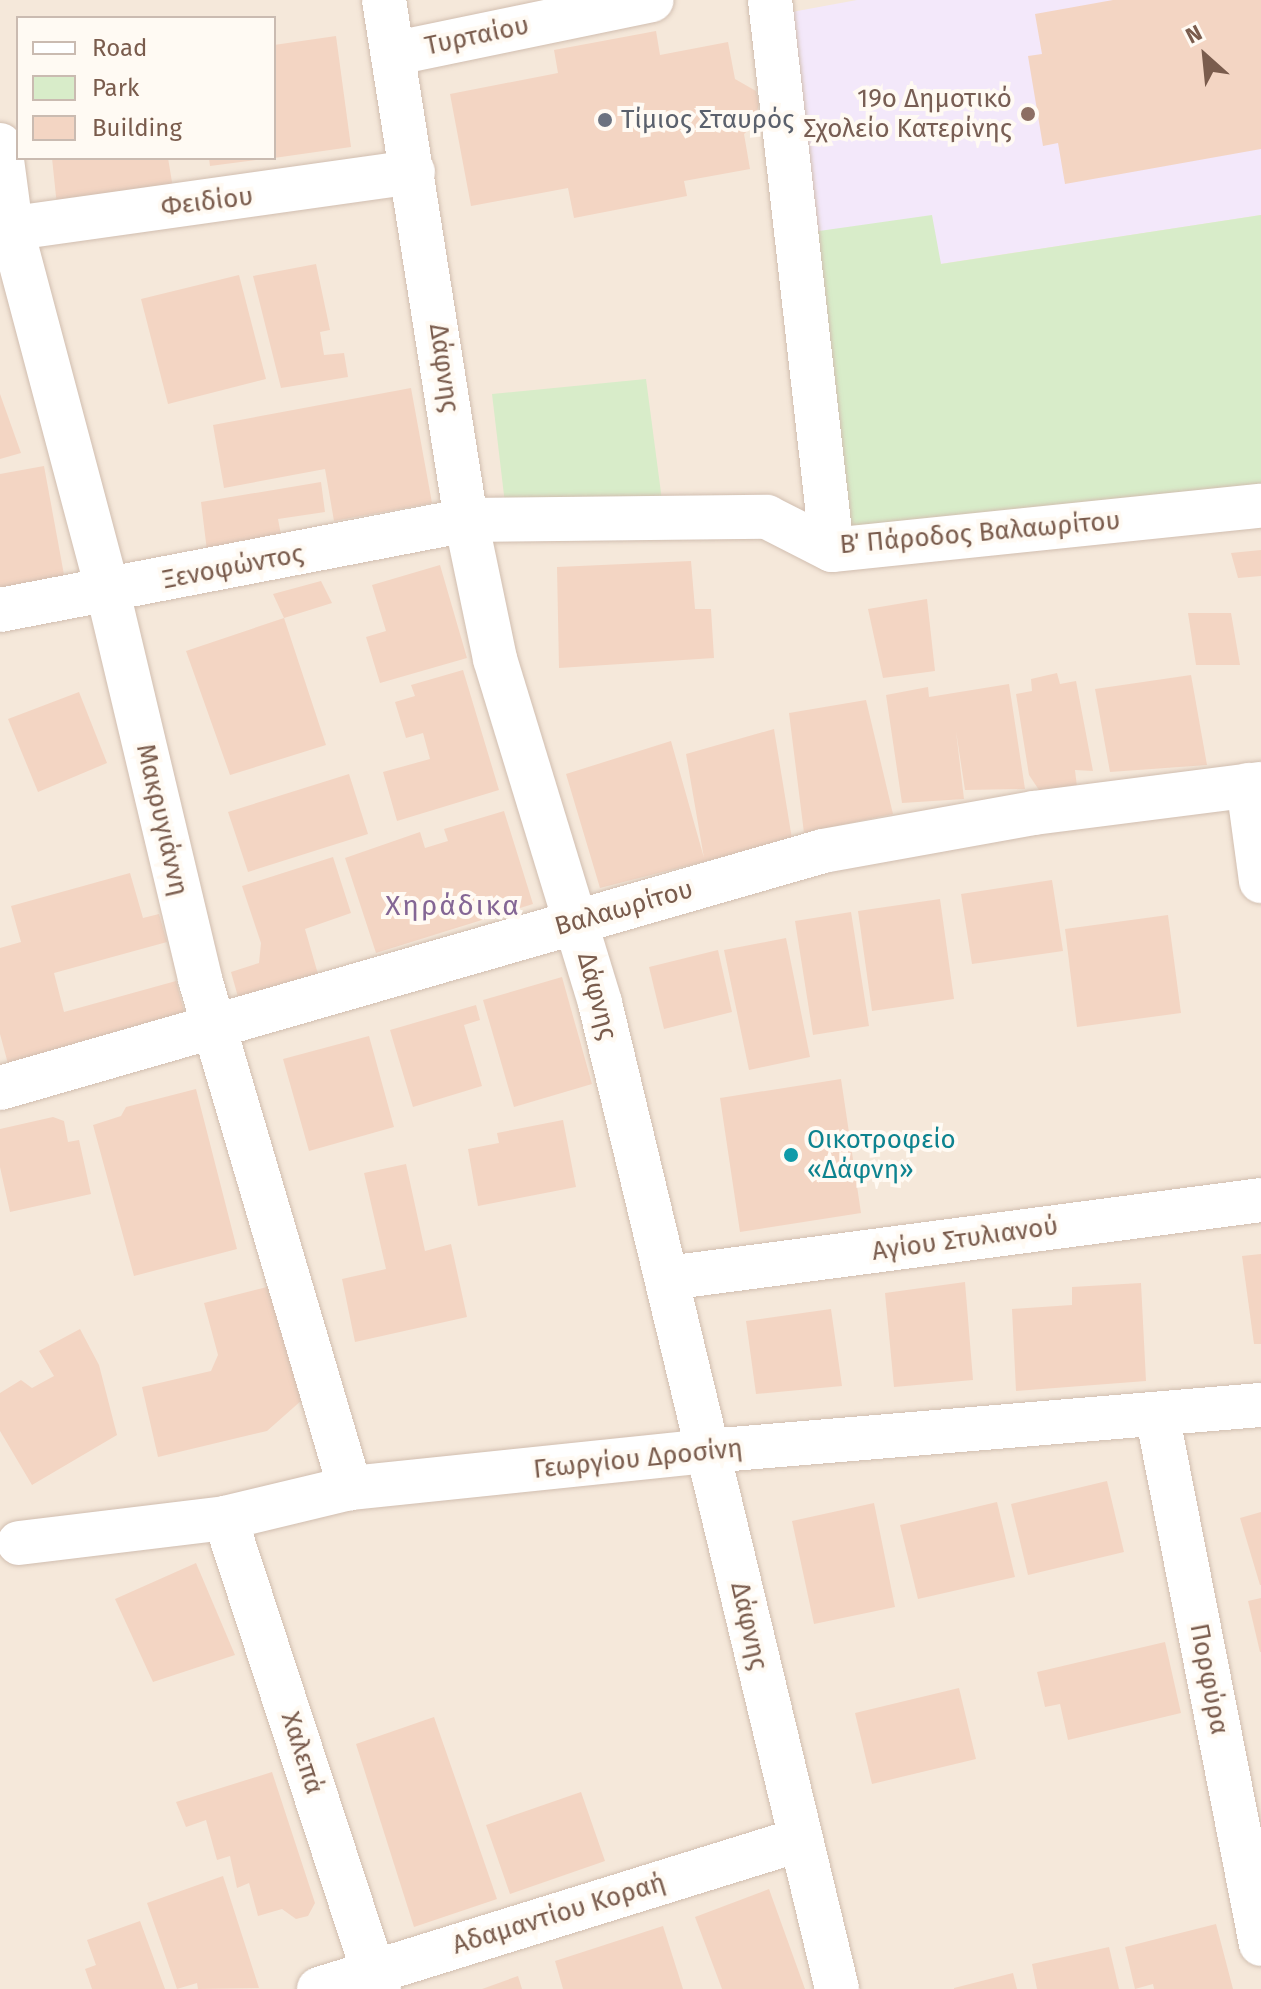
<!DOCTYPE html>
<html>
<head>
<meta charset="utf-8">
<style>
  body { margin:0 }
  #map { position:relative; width:1261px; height:1989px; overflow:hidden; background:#fdf6ec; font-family:"Fira Sans",sans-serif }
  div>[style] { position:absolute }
  .residential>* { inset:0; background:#f5e8da }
  .education>* { inset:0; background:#f3e8fa }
  .green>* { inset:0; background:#d8ecc9 }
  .building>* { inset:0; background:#f3d5c3 }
  .roads { filter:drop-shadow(0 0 2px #d1beb0) drop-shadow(0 0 2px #d1beb0) }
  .minor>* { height:44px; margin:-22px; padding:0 22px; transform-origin:22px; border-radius:22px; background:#fff }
  .dots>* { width:22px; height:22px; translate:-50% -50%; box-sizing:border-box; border:4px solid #fffaf3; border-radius:50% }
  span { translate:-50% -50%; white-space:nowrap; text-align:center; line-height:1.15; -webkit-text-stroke:8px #fffaf3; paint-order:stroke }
  .street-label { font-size:26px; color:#7a5c4d }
  .education-label { font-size:26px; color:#785e54 }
  .right { translate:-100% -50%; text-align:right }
  .worship-label { font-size:26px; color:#5b616d }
  .left { translate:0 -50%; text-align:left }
  .culture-label { font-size:26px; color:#0d838f }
  .neighbourhood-label { font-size:28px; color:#846695; letter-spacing:2px }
  .legend { position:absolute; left:16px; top:16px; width:260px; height:144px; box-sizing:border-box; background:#fffaf3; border:2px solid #cabbb1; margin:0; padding:10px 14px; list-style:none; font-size:24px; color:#7a5c4d }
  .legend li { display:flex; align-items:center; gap:16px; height:40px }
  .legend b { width:40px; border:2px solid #cabbb1 }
  .north { position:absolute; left:1165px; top:16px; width:80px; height:80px; -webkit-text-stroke:6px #fffaf3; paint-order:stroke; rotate:333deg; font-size:22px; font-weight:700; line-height:32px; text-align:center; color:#7a5c4d }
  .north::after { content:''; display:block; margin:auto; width:28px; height:36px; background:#7a5c4d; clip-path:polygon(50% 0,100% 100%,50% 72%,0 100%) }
</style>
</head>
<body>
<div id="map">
  <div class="residential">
    <i style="clip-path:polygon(evenodd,0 0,1261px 0,1261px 1989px,0 1989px,0 0,18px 18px,274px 18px,274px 158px,18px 158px,18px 18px)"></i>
  </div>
  <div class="education">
    <i style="clip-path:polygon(857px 0,1261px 0,1261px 215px,940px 264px,812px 232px,781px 14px)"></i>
  </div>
  <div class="green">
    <i style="clip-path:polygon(932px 215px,941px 264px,1261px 215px,1261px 492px,849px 537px,812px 232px)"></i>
    <i style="clip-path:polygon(646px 379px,663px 508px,506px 512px,492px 394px)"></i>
  </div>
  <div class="building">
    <i style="clip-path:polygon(1113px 0,1261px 0,1261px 149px,1065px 184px,1058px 143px,1043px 146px,1028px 56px,1042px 54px,1035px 14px)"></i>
    <i style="clip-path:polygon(656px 31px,660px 55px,728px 42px,735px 79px,756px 91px,759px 103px,754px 125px,744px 134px,750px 169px,684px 181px,687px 196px,574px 218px,568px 188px,471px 206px,450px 94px,558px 73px,554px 50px)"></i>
    <i style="clip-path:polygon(336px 36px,351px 147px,274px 158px,274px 45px)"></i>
    <i style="clip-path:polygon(52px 158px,168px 158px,174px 194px,57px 206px)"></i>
    <i style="clip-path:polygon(209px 158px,256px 158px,256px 160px,210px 166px)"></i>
    <i style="clip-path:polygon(316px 264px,330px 330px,320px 332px,324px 355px,344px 353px,348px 377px,281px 388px,253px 276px)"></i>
    <i style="clip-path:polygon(239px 275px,266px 379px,168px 404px,141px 299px)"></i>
    <i style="clip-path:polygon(411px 388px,432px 503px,334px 521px,325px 469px,224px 488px,213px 425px)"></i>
    <i style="clip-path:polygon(0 394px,21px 453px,0 459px)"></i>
    <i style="clip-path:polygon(44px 466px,67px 591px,0 604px,0 474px)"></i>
    <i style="clip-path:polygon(321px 482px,325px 512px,278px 519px,284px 551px,208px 559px,201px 502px)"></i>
    <i style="clip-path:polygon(1261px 550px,1261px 576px,1238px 578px,1231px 553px)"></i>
    <i style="clip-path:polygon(691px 561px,695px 609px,711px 609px,714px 658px,559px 668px,557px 567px)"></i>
    <i style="clip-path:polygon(440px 565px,467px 658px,380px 683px,366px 637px,386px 631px,372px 585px)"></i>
    <i style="clip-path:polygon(321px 581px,332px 603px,284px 618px,326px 745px,230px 775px,186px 651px,284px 618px,273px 594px)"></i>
    <i style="clip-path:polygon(927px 599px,935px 671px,883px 678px,868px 609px)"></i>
    <i style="clip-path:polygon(1188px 613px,1231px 613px,1240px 665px,1196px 665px)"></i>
    <i style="clip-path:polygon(463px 670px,499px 790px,397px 821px,383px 772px,430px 759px,423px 733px,406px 738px,395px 702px,415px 696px,411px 685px)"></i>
    <i style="clip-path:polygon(1057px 673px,1060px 684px,1076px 681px,1093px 771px,1075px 770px,1077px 787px,1039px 790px,1029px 775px,1016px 694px,1032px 691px,1031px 679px)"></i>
    <i style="clip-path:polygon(1191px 675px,1207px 765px,1110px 772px,1095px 689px)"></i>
    <i style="clip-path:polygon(1009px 684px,1025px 789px,965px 790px,956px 731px,964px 799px,902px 803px,886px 695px,928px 687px,929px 697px)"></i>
    <i style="clip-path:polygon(79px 692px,107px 763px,38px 792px,8px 719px)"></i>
    <i style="clip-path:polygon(866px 700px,893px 814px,804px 833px,789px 713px)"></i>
    <i style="clip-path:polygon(774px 729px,792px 839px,600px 888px,566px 774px,671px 741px,704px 858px,686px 754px)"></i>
    <i style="clip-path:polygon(349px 774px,368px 834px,248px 872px,228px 812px)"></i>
    <i style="clip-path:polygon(504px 811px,533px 904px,376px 953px,345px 858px,420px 832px,425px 848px,448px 841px,444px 829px)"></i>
    <i style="clip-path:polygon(333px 857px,351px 913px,305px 929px,320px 981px,240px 1004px,231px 972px,259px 963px,261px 943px,242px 886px)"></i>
    <i style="clip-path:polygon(130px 873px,143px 918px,159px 914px,167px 942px,54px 973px,64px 1012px,176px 981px,188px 1026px,11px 1075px,0 1034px,0 948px,21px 942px,11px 906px)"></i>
    <i style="clip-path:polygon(1052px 880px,1063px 951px,972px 964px,961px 894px)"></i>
    <i style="clip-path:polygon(940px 899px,954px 999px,872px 1011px,858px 911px)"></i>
    <i style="clip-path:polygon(851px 912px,869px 1026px,813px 1035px,795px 921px)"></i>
    <i style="clip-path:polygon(1168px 915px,1181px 1013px,1077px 1027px,1065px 929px)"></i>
    <i style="clip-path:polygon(786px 938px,810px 1057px,749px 1070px,724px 950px)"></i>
    <i style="clip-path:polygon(718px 950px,732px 1012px,664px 1029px,649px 967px)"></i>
    <i style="clip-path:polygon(562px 977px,592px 1084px,514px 1107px,483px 1000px)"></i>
    <i style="clip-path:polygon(476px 1005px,480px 1020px,464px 1025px,482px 1086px,413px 1107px,390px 1030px)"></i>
    <i style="clip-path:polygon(369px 1036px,394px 1127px,309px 1151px,283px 1059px)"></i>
    <i style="clip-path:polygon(841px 1079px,861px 1213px,740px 1232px,720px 1098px)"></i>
    <i style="clip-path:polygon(196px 1089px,237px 1249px,134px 1276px,93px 1125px,121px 1116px,126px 1107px)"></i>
    <i style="clip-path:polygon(53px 1117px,64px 1121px,68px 1142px,79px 1140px,91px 1194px,10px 1212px,0 1167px,0 1129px)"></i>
    <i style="clip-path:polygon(563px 1120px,576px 1187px,478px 1206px,468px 1149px,499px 1143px,497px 1133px)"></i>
    <i style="clip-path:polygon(406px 1164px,425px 1251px,451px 1244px,467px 1317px,355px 1342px,342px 1279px,386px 1269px,364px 1173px)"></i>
    <i style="clip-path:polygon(1261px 1254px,1261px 1344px,1254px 1344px,1242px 1256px)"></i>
    <i style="clip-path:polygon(965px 1282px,973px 1380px,894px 1387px,885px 1293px)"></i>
    <i style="clip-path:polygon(1141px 1283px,1146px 1381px,1016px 1391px,1012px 1309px,1072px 1305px,1072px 1287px)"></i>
    <i style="clip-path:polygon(271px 1286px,302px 1400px,267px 1431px,158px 1457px,142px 1387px,211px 1371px,218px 1355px,204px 1303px)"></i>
    <i style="clip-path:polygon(831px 1309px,842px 1386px,756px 1394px,746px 1321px)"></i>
    <i style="clip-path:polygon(80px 1329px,99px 1365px,117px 1435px,32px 1485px,0 1431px,0 1393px,21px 1380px,32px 1388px,54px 1376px,39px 1351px)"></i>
    <i style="clip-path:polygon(1107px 1481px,1124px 1552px,1028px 1575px,1011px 1504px)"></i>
    <i style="clip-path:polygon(997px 1502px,1015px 1577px,918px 1599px,900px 1525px)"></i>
    <i style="clip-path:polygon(874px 1503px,895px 1607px,814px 1624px,792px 1521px)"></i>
    <i style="clip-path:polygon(1261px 1512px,1261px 1585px,1260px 1585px,1240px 1518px)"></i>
    <i style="clip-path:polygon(196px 1563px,235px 1655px,153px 1682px,115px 1599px)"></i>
    <i style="clip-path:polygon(1261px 1598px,1261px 1652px,1260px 1652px,1248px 1601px)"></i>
    <i style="clip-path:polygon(1165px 1642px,1181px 1713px,1068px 1740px,1060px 1704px,1045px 1707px,1037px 1672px)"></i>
    <i style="clip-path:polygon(959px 1688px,976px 1759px,872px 1784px,855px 1713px)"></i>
    <i style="clip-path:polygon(434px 1717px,497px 1899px,414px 1927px,356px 1744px)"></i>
    <i style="clip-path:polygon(272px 1772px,315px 1903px,308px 1916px,296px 1919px,282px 1909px,258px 1916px,249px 1883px,237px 1888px,230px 1856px,217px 1860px,206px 1820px,186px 1827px,176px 1802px)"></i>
    <i style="clip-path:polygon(581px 1792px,605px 1861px,510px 1894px,486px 1825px)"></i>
    <i style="clip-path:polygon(223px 1876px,259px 1988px,198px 1989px,197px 1983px,177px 1989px,147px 1903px)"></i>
    <i style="clip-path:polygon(769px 1889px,805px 1989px,722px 1989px,695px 1917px)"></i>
    <i style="clip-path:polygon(140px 1921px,165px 1989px,92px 1989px,85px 1969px,96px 1965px,87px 1940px)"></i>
    <i style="clip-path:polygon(1216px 1924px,1233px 1989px,1154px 1989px,1153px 1984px,1135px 1989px,1125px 1947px)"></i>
    <i style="clip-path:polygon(663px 1926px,683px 1989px,563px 1989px,555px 1961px)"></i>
    <i style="clip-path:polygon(1109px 1947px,1119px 1989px,1037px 1989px,1032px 1964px)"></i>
    <i style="clip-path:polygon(1013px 1973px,1017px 1989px,954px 1989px,954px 1988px)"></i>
    <i style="clip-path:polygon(518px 1976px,522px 1989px,482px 1989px)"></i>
  </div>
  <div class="roads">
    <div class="minor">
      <i style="left:384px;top:0;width:526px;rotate:81.04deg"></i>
      <i style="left:466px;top:520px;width:142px;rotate:78.2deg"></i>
      <i style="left:495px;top:659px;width:360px;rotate:73deg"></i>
      <i style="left:600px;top:1003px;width:1014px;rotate:76.48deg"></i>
      <i style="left:770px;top:0;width:553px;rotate:83.57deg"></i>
      <i style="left:396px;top:53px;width:261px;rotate:-11.7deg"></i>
      <i style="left:0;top:145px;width:83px;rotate:82.4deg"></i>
      <i style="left:11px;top:227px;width:378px;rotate:75.1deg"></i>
      <i style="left:108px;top:592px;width:398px;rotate:76.6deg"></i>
      <i style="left:200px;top:979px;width:531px;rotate:73.58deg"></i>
      <i style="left:0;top:230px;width:417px;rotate:-8deg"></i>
      <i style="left:0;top:610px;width:475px;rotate:-10.9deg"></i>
      <i style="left:466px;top:520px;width:301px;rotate:-0.6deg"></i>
      <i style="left:767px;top:517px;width:73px;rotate:26.9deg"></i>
      <i style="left:832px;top:550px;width:431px;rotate:-5.9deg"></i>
      <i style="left:1248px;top:785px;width:97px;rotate:82.3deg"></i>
      <i style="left:0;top:1088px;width:856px;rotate:-16.06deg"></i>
      <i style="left:823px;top:851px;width:214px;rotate:-10.2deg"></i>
      <i style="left:1034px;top:813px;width:229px;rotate:-7.3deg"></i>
      <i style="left:668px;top:1278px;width:598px;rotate:-7.49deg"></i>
      <i style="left:1157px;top:1414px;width:540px;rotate:78.9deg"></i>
      <i style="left:225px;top:1518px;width:496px;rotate:71.9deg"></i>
      <i style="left:19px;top:1543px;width:208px;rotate:-6.9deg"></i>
      <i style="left:225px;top:1518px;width:129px;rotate:-13.5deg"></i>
      <i style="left:350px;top:1488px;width:360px;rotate:-5.9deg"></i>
      <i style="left:708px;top:1451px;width:555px;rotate:-4.76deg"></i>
      <i style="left:319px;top:1989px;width:503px;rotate:-17.25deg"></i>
    </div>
  </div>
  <div class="dots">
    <i style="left:1028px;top:114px;background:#8d6e63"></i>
    <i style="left:605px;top:120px;background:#6b7280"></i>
    <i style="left:791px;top:1155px;background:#0f9aa8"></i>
  </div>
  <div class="street-label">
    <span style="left:477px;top:36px;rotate:-12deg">Τυρταίου</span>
    <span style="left:207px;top:202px;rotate:-7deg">Φειδίου</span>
    <span style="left:444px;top:368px;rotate:82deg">Δάφνης</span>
    <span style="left:980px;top:533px;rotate:-5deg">Β΄ Πάροδος Βαλαωρίτου</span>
    <span style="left:233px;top:567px;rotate:-11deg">Ξενοφώντος</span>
    <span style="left:162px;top:820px;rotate:77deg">Μακρυγιάννη</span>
    <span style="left:624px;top:908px;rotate:-16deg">Βαλαωρίτου</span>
    <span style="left:597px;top:996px;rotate:75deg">Δάφνης</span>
    <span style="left:965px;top:1239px;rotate:-8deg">Αγίου Στυλιανού</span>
    <span style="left:638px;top:1459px;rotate:-6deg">Γεωργίου Δροσίνη</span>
    <span style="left:749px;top:1626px;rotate:77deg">Δάφνης</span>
    <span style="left:1209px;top:1679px;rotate:79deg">Πορφύρα</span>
    <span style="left:302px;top:1753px;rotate:72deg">Χαλεπά</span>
    <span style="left:559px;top:1914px;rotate:-17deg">Αδαμαντίου Κοραή</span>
  </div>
  <div class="education-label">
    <span class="right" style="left:1012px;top:114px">19ο Δημοτικό<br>Σχολείο Κατερίνης</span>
  </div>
  <div class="worship-label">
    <span class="left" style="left:621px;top:120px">Τίμιος Σταυρός</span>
  </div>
  <div class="culture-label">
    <span class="left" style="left:807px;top:1155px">Οικοτροφείο<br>«Δάφνη»</span>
  </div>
  <div class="neighbourhood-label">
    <span style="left:453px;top:906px">Χηράδικα</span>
  </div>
  <ul class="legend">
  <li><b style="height:10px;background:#fff"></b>Road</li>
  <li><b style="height:22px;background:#d8ecc9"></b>Park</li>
  <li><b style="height:22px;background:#f3d5c3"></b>Building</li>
  </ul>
  <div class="north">N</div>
</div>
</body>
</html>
